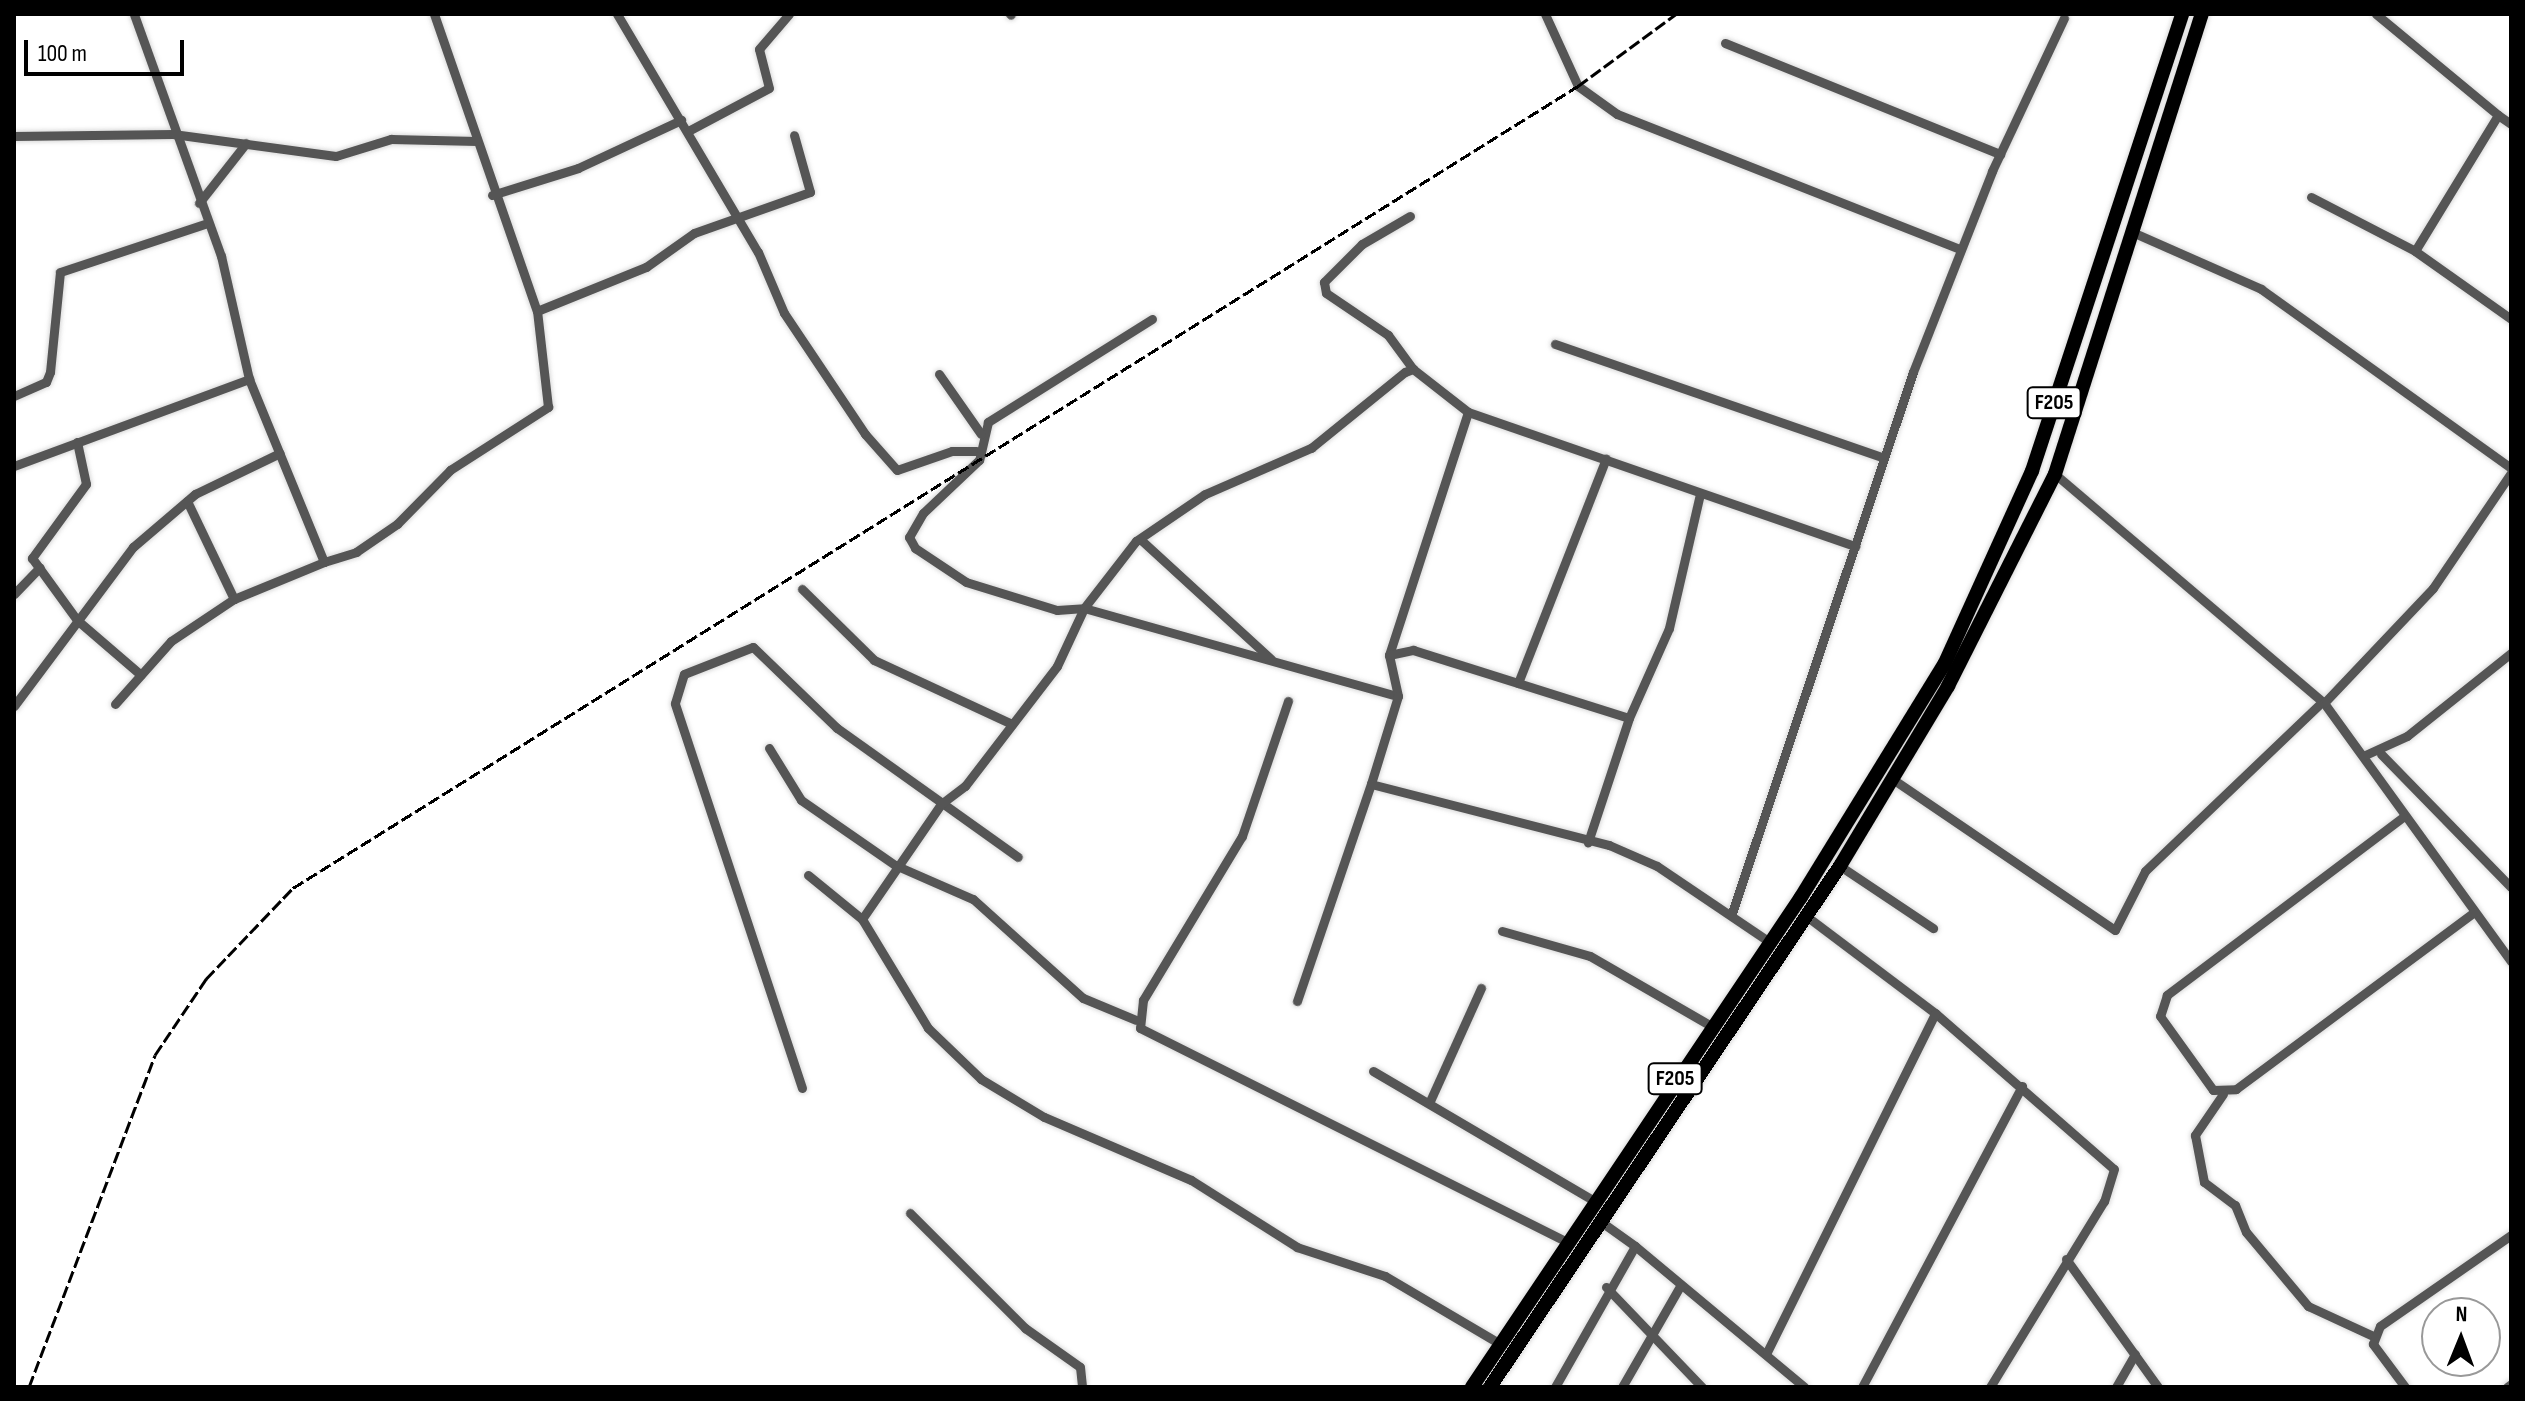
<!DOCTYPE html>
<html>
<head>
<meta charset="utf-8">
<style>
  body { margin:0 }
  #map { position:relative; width:2525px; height:1401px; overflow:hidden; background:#fff; font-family:"Sofia Sans Condensed",sans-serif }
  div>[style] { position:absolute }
  .roads { filter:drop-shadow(0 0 2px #dbdbdb) drop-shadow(0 0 2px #dbdbdb) }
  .minor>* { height:9px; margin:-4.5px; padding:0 4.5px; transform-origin:4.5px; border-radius:4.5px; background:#555 }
  .primary>* { height:14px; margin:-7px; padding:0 7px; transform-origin:7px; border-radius:7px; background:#000 }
  .rail>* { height:3px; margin-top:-1.5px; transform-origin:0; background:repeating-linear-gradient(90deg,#000 0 12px,transparent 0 16px) }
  span { translate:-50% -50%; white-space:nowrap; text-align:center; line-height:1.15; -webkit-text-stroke:6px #fff; paint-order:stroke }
  .shield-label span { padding:2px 6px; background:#fff; border:2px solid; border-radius:6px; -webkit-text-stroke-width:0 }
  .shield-label { font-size:22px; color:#000; font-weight:700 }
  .frame { position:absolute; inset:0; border:16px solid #000; pointer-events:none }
  .north { position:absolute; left:2421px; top:1297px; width:80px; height:80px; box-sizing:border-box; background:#fff; border:2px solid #999; border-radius:50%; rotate:1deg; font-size:22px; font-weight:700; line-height:32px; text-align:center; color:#000 }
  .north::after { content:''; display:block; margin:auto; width:28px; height:36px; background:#000; clip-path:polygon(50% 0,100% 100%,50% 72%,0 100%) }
  .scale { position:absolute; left:24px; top:40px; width:160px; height:36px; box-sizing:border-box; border:4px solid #000; border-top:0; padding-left:10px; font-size:24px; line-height:28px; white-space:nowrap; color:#000; -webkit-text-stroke:6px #fff; paint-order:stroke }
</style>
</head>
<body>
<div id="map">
  <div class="roads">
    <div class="minor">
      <i style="left:434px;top:14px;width:314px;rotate:70.9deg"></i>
      <i style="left:617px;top:14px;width:277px;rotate:59.4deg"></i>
      <i style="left:758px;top:252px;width:66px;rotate:66.9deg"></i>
      <i style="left:784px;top:313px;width:146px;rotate:56.2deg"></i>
      <i style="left:865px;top:434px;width:48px;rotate:48.4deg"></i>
      <i style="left:897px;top:470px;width:58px;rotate:-19.1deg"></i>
      <i style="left:952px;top:451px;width:24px"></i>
      <i style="left:1010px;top:14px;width:1px;rotate:45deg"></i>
      <i style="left:1545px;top:14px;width:79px;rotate:65.4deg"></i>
      <i style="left:1578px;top:86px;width:48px;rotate:35.7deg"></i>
      <i style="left:1617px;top:114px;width:368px;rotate:21.5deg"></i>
      <i style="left:2376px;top:14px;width:158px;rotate:39.6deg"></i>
      <i style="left:2498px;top:115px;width:159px;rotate:121.4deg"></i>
      <i style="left:1725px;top:43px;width:297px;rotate:22deg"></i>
      <i style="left:2498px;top:115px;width:16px;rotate:35deg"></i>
      <i style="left:690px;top:130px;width:89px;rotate:-28deg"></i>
      <i style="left:769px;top:88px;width:40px;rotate:-104.4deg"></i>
      <i style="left:759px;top:49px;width:46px;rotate:-49.4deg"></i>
      <i style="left:14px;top:136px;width:159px;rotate:-0.7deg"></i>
      <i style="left:173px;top:134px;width:164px;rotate:7.7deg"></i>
      <i style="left:336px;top:156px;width:58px;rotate:-17.2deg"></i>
      <i style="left:391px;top:139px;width:86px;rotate:1.3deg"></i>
      <i style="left:492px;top:195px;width:90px;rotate:-17.4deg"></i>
      <i style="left:578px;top:168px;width:114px;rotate:-25deg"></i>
      <i style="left:2311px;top:197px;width:117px;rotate:27.4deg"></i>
      <i style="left:2415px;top:251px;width:118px;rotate:35.3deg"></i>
      <i style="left:199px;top:203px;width:76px;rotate:-51.9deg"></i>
      <i style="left:1410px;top:216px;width:56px;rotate:149.7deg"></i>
      <i style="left:1362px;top:244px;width:54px;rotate:135deg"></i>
      <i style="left:1324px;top:282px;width:11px;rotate:80deg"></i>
      <i style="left:1326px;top:293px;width:75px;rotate:34.1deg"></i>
      <i style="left:1388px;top:335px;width:42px;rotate:53.7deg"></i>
      <i style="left:2132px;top:232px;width:141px;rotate:23.8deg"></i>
      <i style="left:2261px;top:289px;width:307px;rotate:35.6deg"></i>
      <i style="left:1152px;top:319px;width:194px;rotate:147.9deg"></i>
      <i style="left:988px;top:422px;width:39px;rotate:103deg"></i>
      <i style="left:979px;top:460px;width:77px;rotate:136.6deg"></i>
      <i style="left:923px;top:513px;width:28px;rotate:120deg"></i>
      <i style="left:909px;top:537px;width:13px;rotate:61deg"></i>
      <i style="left:915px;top:548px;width:61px;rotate:33.7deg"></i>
      <i style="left:966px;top:582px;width:95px;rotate:17.1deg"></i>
      <i style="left:1057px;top:610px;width:27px;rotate:-4deg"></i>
      <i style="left:1084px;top:608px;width:326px;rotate:15.7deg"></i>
      <i style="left:1555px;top:344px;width:348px;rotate:19.1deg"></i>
      <i style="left:939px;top:374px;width:73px;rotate:55deg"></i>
      <i style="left:14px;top:396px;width:35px;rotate:-24deg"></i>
      <i style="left:46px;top:382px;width:11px;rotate:-68deg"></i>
      <i style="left:50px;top:372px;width:100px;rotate:-84.3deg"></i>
      <i style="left:60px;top:272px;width:155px;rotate:-18.4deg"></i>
      <i style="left:1468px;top:412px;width:256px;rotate:108deg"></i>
      <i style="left:1389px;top:655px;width:42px;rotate:77.6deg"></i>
      <i style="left:1398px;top:696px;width:92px;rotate:107.1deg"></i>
      <i style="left:1371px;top:784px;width:246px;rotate:14.4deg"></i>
      <i style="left:1609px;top:845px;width:52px;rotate:23.6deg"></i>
      <i style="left:1657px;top:866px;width:138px;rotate:34deg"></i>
      <i style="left:77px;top:442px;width:43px;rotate:77.9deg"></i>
      <i style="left:86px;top:484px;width:92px;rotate:126.1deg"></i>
      <i style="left:32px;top:558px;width:77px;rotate:54deg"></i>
      <i style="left:77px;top:620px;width:84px;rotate:40.7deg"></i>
      <i style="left:14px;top:466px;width:251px;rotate:-20.3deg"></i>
      <i style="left:2055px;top:474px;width:353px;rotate:40.4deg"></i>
      <i style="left:2324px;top:703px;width:319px;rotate:54.1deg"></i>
      <i style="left:187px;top:501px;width:109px;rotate:64.4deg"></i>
      <i style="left:1140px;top:539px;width:178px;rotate:42.5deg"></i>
      <i style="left:324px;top:562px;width:34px;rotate:-17deg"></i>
      <i style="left:356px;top:552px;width:50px;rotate:-34.3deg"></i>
      <i style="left:397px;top:524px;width:76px;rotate:-45.5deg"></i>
      <i style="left:450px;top:470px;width:117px;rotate:-32.7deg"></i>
      <i style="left:548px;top:407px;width:97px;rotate:-96.5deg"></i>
      <i style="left:537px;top:311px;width:118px;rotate:-22deg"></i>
      <i style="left:646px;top:267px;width:59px;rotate:-35.3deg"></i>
      <i style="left:694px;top:233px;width:123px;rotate:-19.5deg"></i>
      <i style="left:810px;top:192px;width:59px;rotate:-105.7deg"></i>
      <i style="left:802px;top:589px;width:101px;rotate:44.6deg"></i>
      <i style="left:874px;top:660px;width:152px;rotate:24.9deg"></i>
      <i style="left:14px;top:594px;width:37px;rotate:-46deg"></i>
      <i style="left:1389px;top:655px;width:25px;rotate:-12deg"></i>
      <i style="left:1413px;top:650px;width:226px;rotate:17.5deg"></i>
      <i style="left:1629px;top:718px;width:131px;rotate:108.3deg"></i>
      <i style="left:1518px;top:683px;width:241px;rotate:-68.6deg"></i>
      <i style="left:1288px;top:701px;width:143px;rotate:108.8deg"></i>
      <i style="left:1242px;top:836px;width:192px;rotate:121.1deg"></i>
      <i style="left:1143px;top:1000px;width:28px;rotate:96deg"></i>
      <i style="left:1140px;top:1028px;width:475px;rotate:26.6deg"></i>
      <i style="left:2324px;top:703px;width:158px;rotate:-46.5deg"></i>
      <i style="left:2433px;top:588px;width:139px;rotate:-55.9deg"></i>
      <i style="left:115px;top:704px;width:84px;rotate:-48.4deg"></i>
      <i style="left:171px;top:641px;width:76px;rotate:-33.7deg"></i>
      <i style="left:234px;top:599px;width:97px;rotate:-22.3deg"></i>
      <i style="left:324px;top:562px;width:198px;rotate:-112.3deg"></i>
      <i style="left:249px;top:379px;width:126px;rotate:-102.8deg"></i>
      <i style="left:221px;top:256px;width:257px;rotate:-109.8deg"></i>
      <i style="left:14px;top:706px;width:199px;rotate:-53.2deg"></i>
      <i style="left:133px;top:547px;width:82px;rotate:-40.5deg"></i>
      <i style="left:195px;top:494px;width:94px;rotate:-25.8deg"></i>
      <i style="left:1629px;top:718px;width:98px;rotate:-66deg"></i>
      <i style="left:1669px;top:628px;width:138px;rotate:-77deg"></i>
      <i style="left:769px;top:748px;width:61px;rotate:58.4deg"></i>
      <i style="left:801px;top:800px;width:114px;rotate:34.7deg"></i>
      <i style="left:895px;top:865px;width:85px;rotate:23.6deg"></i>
      <i style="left:973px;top:899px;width:148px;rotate:42deg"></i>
      <i style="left:1083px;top:998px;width:57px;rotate:22.5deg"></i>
      <i style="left:2381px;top:754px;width:186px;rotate:45.7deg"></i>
      <i style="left:2363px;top:756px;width:48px;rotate:-24.4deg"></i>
      <i style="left:2407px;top:736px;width:133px;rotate:-38.6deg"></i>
      <i style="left:1894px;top:780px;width:267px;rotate:34.2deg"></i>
      <i style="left:2115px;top:930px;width:66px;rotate:-63deg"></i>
      <i style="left:2145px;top:871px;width:240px;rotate:-43.7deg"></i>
      <i style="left:2403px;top:817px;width:296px;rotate:143deg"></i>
      <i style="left:2167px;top:995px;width:22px;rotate:108deg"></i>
      <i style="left:2160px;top:1016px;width:91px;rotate:54.4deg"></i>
      <i style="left:2213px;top:1090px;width:23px;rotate:-2deg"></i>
      <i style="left:2236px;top:1089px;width:297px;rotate:-36.6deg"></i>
      <i style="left:1840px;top:866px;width:112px;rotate:33.7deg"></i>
      <i style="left:808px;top:875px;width:70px;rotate:39.2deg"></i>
      <i style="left:1732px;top:913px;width:570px;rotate:-71.5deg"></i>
      <i style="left:1913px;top:372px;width:216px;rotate:-68.5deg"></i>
      <i style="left:1992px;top:171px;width:169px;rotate:-64.8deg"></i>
      <i style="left:1805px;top:915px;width:163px;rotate:37deg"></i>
      <i style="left:1935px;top:1013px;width:237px;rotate:41.1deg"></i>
      <i style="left:2114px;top:1169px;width:34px;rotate:107deg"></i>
      <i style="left:2104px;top:1201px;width:218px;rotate:121.5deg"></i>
      <i style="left:1502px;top:931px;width:91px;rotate:15.9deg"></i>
      <i style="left:1590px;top:956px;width:140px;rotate:30deg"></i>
      <i style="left:1297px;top:1001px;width:229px;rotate:-71.2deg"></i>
      <i style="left:1373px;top:1071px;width:255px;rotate:30.4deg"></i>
      <i style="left:802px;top:1088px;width:405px;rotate:-108.3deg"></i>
      <i style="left:675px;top:703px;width:30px;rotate:-73deg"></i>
      <i style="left:684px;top:674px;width:74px;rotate:-21.4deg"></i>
      <i style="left:753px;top:647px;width:117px;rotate:44deg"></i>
      <i style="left:837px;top:728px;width:222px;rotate:35.5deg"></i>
      <i style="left:2223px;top:1094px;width:50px;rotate:124.3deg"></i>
      <i style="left:2195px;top:1135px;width:48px;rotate:79.2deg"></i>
      <i style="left:2204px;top:1182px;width:39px;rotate:37deg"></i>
      <i style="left:2235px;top:1205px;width:29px;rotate:68deg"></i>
      <i style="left:2246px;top:1232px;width:97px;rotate:50deg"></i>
      <i style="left:2308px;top:1306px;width:72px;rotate:24.8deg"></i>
      <i style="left:1430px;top:1101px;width:124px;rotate:-65.7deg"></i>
      <i style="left:910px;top:1213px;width:163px;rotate:45deg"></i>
      <i style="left:1025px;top:1328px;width:67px;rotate:35.3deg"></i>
      <i style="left:1080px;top:1367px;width:20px;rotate:84deg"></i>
      <i style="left:1635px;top:1246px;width:220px;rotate:39.8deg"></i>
      <i style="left:2066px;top:1259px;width:158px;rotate:54.3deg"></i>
      <i style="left:1606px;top:1287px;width:139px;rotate:46.2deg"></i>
      <i style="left:1502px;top:1345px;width:136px;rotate:-149.5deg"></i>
      <i style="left:1385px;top:1276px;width:93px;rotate:-161.8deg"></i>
      <i style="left:1297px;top:1247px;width:125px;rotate:-147.7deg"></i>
      <i style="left:1191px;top:1180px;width:160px;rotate:-156.8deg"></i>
      <i style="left:1044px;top:1117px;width:74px;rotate:-148.9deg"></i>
      <i style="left:981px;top:1079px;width:74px;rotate:-136.1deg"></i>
      <i style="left:928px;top:1028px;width:127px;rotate:-121.2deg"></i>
      <i style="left:862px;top:919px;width:140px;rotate:-55.5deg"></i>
      <i style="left:941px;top:804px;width:30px;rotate:-37deg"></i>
      <i style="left:965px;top:786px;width:151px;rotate:-52.5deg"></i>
      <i style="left:1057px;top:666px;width:64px;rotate:-65deg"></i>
      <i style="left:1084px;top:608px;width:85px;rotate:-52.2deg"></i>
      <i style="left:1136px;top:541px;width:83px;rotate:-34.3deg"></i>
      <i style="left:1205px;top:494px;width:116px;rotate:-23.5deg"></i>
      <i style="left:1311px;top:448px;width:121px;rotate:-39deg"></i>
      <i style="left:1405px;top:372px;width:9px;rotate:-21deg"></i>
      <i style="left:1413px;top:369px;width:70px;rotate:38deg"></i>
      <i style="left:1468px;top:412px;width:410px;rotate:19.1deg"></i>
      <i style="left:1767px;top:1352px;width:378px;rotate:-63.6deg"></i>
      <i style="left:1555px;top:1387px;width:162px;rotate:-60.4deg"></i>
      <i style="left:1635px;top:1246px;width:43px;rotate:-144.5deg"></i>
      <i style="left:1622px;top:1387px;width:116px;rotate:-60.1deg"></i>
      <i style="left:1862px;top:1387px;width:341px;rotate:-62deg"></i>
      <i style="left:2116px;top:1387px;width:38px;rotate:-60deg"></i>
      <i style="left:2405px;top:1387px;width:54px;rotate:-126.7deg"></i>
      <i style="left:2373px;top:1344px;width:19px;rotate:-69deg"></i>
      <i style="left:2380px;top:1326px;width:160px;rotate:-34.8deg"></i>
      <i style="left:2507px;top:1387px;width:5px;rotate:-37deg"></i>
    </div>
    <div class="primary">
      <i style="left:1472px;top:1387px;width:590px;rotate:-56.12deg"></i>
      <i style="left:1801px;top:897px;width:273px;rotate:-58.4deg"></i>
      <i style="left:1944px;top:665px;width:213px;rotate:-65.6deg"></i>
      <i style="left:2032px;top:471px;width:481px;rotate:-71.8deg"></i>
      <i style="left:1490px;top:1387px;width:628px;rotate:-56.11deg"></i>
      <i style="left:1840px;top:866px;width:210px;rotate:-59deg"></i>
      <i style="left:1948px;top:686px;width:237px;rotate:-63.2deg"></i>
      <i style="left:2055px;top:474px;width:483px;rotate:-72.3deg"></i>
    </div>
  </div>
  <div class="rail">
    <i style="left:29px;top:1387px;width:355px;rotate:-69.2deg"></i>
    <i style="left:155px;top:1055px;width:92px;rotate:-56.1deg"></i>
    <i style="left:206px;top:979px;width:126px;rotate:-46.3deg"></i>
    <i style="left:293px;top:888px;width:1515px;rotate:-31.97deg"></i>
    <i style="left:1578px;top:86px;width:122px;rotate:-36.3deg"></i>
  </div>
  <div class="shield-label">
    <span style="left:2054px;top:403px">F205</span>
    <span style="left:1675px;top:1079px">F205</span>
  </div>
  <div class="frame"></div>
  <div class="north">N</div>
  <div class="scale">100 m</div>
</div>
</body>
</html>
